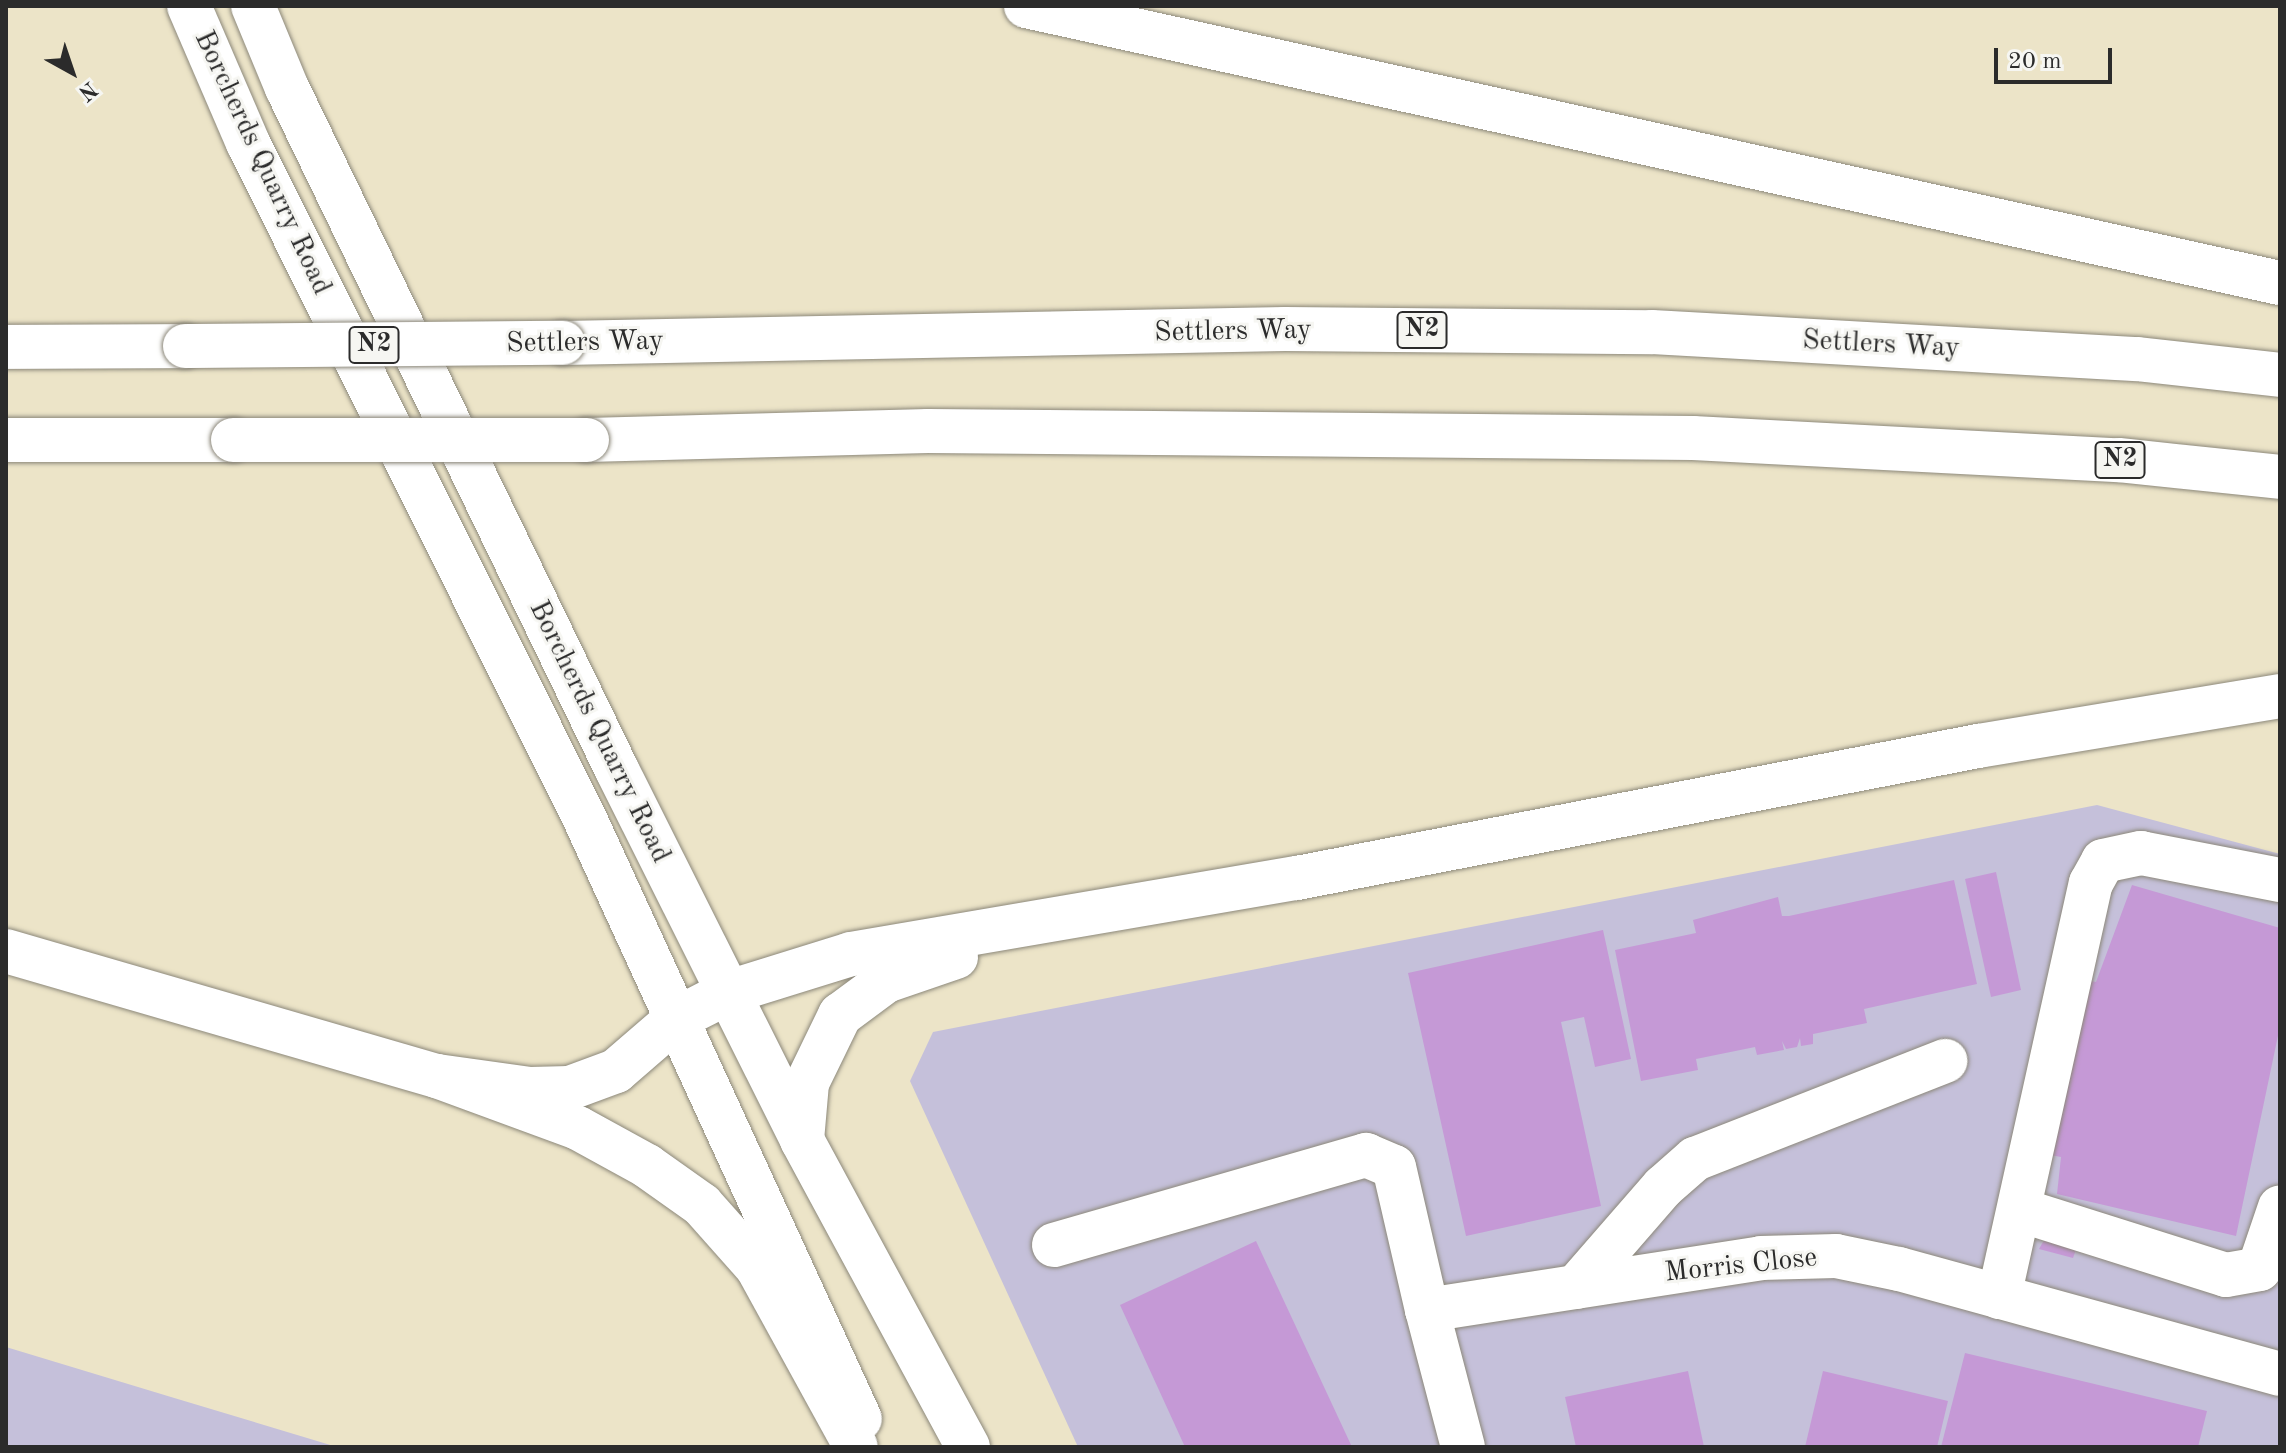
<!DOCTYPE html>
<html>
<head>
<meta charset="utf-8">
<style>
  body { margin:0 }
  #map { position:relative; width:2286px; height:1453px; overflow:hidden; background:#ece4c8; font-family:"Old Standard TT",serif }
  div>[style] { position:absolute }
  .industrial>* { inset:0; background:#c5c0da }
  .building>* { inset:0; background:#c599d6 }
  .roads { filter:drop-shadow(0 0 2px #8c887a) drop-shadow(0 0 2px #8c887a) }
  .minor>* { height:44px; margin:-22px; padding:0 22px; transform-origin:22px; border-radius:22px; background:#fff }
  .major>* { height:44px; margin:-22px; padding:0 22px; transform-origin:22px; border-radius:22px; background:#fff }
  .highway>* { height:44px; margin:-22px; padding:0 22px; transform-origin:22px; border-radius:22px; background:#fff }
  .bridges { filter:drop-shadow(0 0 2px #8c887a) drop-shadow(0 0 2px #8c887a) }
  .highway-bridge>* { height:44px; margin:-22px; padding:0 22px; transform-origin:22px; border-radius:22px; background:#fff }
  span { translate:-50% -50%; white-space:nowrap; text-align:center; line-height:1.15; -webkit-text-stroke:6px #f6f6f2; paint-order:stroke }
  .shield-label span { padding:2px 6px; background:#f6f6f2; border:2px solid; border-radius:6px; -webkit-text-stroke-width:0 }
  .shield-label { font-size:26px; color:#2b2b2b; font-weight:700 }
  .street-label { font-size:28px; color:#2b2b2b }
  .frame { position:absolute; inset:0; border:8px solid #2b2b2b; pointer-events:none }
  .north { position:absolute; left:32px; top:32px; width:80px; height:80px; -webkit-text-stroke:6px #f6f6f2; paint-order:stroke; rotate:140deg; font-size:22px; font-weight:700; line-height:32px; text-align:center; color:#2b2b2b }
  .north::after { content:''; display:block; margin:auto; width:28px; height:36px; background:#2b2b2b; clip-path:polygon(50% 0,100% 100%,50% 72%,0 100%) }
  .scale { position:absolute; left:1994px; top:48px; width:118px; height:36px; box-sizing:border-box; border:4px solid #2b2b2b; border-top:0; padding-left:10px; font-size:24px; line-height:28px; white-space:nowrap; color:#2b2b2b; -webkit-text-stroke:6px #f6f6f2; paint-order:stroke }
</style>
</head>
<body>
<div id="map">
  <div class="industrial">
    <i style="clip-path:polygon(2097px 805px,2280px 854px,2280px 1447px,1078px 1447px,910px 1081px,933px 1032px)"></i>
    <i style="clip-path:polygon(6px 1347px,171px 1397px,337px 1447px,6px 1447px)"></i>
  </div>
  <div class="building">
    <i style="clip-path:polygon(1996px 872px,2021px 990px,1991px 997px,1965px 879px)"></i>
    <i style="clip-path:polygon(1954px 880px,1977px 984px,1864px 1009px,1867px 1023px,1813px 1034px,1813px 1044px,1801px 1046px,1800px 1038px,1797px 1047px,1786px 1049px,1782px 1041px,1784px 1050px,1757px 1055px,1755px 1047px,1696px 1059px,1698px 1070px,1641px 1081px,1615px 950px,1696px 933px,1693px 920px,1778px 897px,1782px 916px,1789px 916px)"></i>
    <i style="clip-path:polygon(2132px 885px,2280px 928px,2280px 1026px,2236px 1236px,2057px 1194px,2061px 1157px,2050px 1155px,2091px 981px,2096px 982px)"></i>
    <i style="clip-path:polygon(1603px 930px,1631px 1059px,1595px 1067px,1584px 1017px,1561px 1022px,1601px 1206px,1466px 1236px,1408px 973px)"></i>
    <i style="clip-path:polygon(2047px 1235px,2079px 1241px,2073px 1258px,2039px 1249px)"></i>
    <i style="clip-path:polygon(1256px 1241px,1352px 1447px,1185px 1447px,1120px 1305px)"></i>
    <i style="clip-path:polygon(1965px 1353px,2207px 1411px,2198px 1447px,1941px 1447px)"></i>
    <i style="clip-path:polygon(1688px 1371px,1704px 1447px,1576px 1447px,1565px 1397px)"></i>
    <i style="clip-path:polygon(1823px 1371px,1948px 1401px,1937px 1447px,1805px 1447px)"></i>
  </div>
  <div class="roads">
    <div class="minor">
      <i style="left:2020px;top:1210px;width:216px;rotate:17.5deg"></i>
      <i style="left:2226px;top:1275px;width:34px;rotate:-10deg"></i>
      <i style="left:2259px;top:1269px;width:65px;rotate:-71.3deg"></i>
      <i style="left:1054px;top:1245px;width:325px;rotate:-16.1deg"></i>
      <i style="left:1366px;top:1155px;width:30px;rotate:23deg"></i>
      <i style="left:1394px;top:1167px;width:147px;rotate:77deg"></i>
      <i style="left:1576px;top:1287px;width:133px;rotate:-49deg"></i>
      <i style="left:1663px;top:1187px;width:43px;rotate:-41.2deg"></i>
      <i style="left:1695px;top:1159px;width:269px;rotate:-21.4deg"></i>
      <i style="left:1999px;top:1297px;width:424px;rotate:-77.5deg"></i>
      <i style="left:2091px;top:883px;width:25px;rotate:-61deg"></i>
      <i style="left:2103px;top:861px;width:39px;rotate:-12deg"></i>
      <i style="left:2141px;top:853px;width:142px;rotate:11deg"></i>
      <i style="left:1463px;top:1447px;width:142px;rotate:-104.7deg"></i>
      <i style="left:1427px;top:1310px;width:338px;rotate:-8.8deg"></i>
      <i style="left:1761px;top:1258px;width:75px;rotate:-1.5deg"></i>
      <i style="left:1836px;top:1256px;width:64px;rotate:11.7deg"></i>
      <i style="left:1899px;top:1269px;width:395px;rotate:15.4deg"></i>
    </div>
    <div class="major">
      <i style="left:189px;top:6px;width:149px;rotate:66.7deg"></i>
      <i style="left:248px;top:143px;width:753px;rotate:63.5deg"></i>
      <i style="left:584px;top:817px;width:662px;rotate:65.37deg"></i>
      <i style="left:253px;top:6px;width:89px;rotate:67.5deg"></i>
      <i style="left:287px;top:88px;width:758px;rotate:64.18deg"></i>
      <i style="left:617px;top:770px;width:414px;rotate:63.4deg"></i>
      <i style="left:802px;top:1140px;width:349px;rotate:61.6deg"></i>
    </div>
    <div class="highway">
      <i style="left:1026px;top:6px;width:1284px;rotate:12.46deg"></i>
      <i style="left:563px;top:343px;width:722px;rotate:-1.11deg"></i>
      <i style="left:1285px;top:329px;width:367px;rotate:0.5deg"></i>
      <i style="left:1652px;top:332px;width:487px;rotate:3.2deg"></i>
      <i style="left:2138px;top:359px;width:143px;rotate:6.4deg"></i>
      <i style="left:6px;top:347px;width:179px;rotate:-0.3deg"></i>
      <i style="left:6px;top:440px;width:227px"></i>
      <i style="left:587px;top:440px;width:341px;rotate:-1.5deg"></i>
      <i style="left:928px;top:431px;width:765px;rotate:0.52deg"></i>
      <i style="left:1693px;top:438px;width:427px;rotate:3deg"></i>
      <i style="left:2119px;top:460px;width:162px;rotate:6deg"></i>
      <i style="left:6px;top:951px;width:449px;rotate:16.2deg"></i>
      <i style="left:437px;top:1076px;width:150px;rotate:20.2deg"></i>
      <i style="left:578px;top:1128px;width:79px;rotate:28.8deg"></i>
      <i style="left:647px;top:1166px;width:67px;rotate:35.3deg"></i>
      <i style="left:702px;top:1205px;width:83px;rotate:48.4deg"></i>
      <i style="left:757px;top:1267px;width:205px;rotate:61.2deg"></i>
      <i style="left:437px;top:1076px;width:94px;rotate:8deg"></i>
      <i style="left:530px;top:1089px;width:40px;rotate:-1.4deg"></i>
      <i style="left:570px;top:1088px;width:49px;rotate:-20.3deg"></i>
      <i style="left:616px;top:1071px;width:79px;rotate:-40.9deg"></i>
      <i style="left:676px;top:1019px;width:59px;rotate:-27deg"></i>
      <i style="left:729px;top:992px;width:128px;rotate:-17.3deg"></i>
      <i style="left:851px;top:954px;width:452px;rotate:-9.7deg"></i>
      <i style="left:1297px;top:878px;width:694px;rotate:-10.97deg"></i>
      <i style="left:1978px;top:746px;width:306px;rotate:-9.4deg"></i>
      <i style="left:802px;top:1140px;width:57px;rotate:-85deg"></i>
      <i style="left:807px;top:1083px;width:76px;rotate:-64.1deg"></i>
      <i style="left:840px;top:1015px;width:57px;rotate:-36.5deg"></i>
      <i style="left:886px;top:981px;width:74px;rotate:-18.9deg"></i>
    </div>
  </div>
  <div class="bridges">
    <div class="highway-bridge">
      <i style="left:185px;top:346px;width:378px;rotate:-0.5deg"></i>
      <i style="left:233px;top:440px;width:354px"></i>
    </div>
  </div>
  <div class="shield-label">
    <span style="left:1422px;top:330px">N2</span>
    <span style="left:374px;top:345px">N2</span>
    <span style="left:2120px;top:460px">N2</span>
  </div>
  <div class="street-label">
    <span style="left:262px;top:163px;rotate:65deg">Borcherds Quarry Road</span>
    <span style="left:1233px;top:332px;rotate:-1deg">Settlers Way</span>
    <span style="left:585px;top:343px;rotate:-1deg">Settlers Way</span>
    <span style="left:1881px;top:345px;rotate:3deg">Settlers Way</span>
    <span style="left:599px;top:732px;rotate:64deg">Borcherds Quarry Road</span>
    <span style="left:1741px;top:1266px;rotate:-6deg">Morris Close</span>
  </div>
  <div class="frame"></div>
  <div class="north">N</div>
  <div class="scale">20 m</div>
</div>
</body>
</html>
